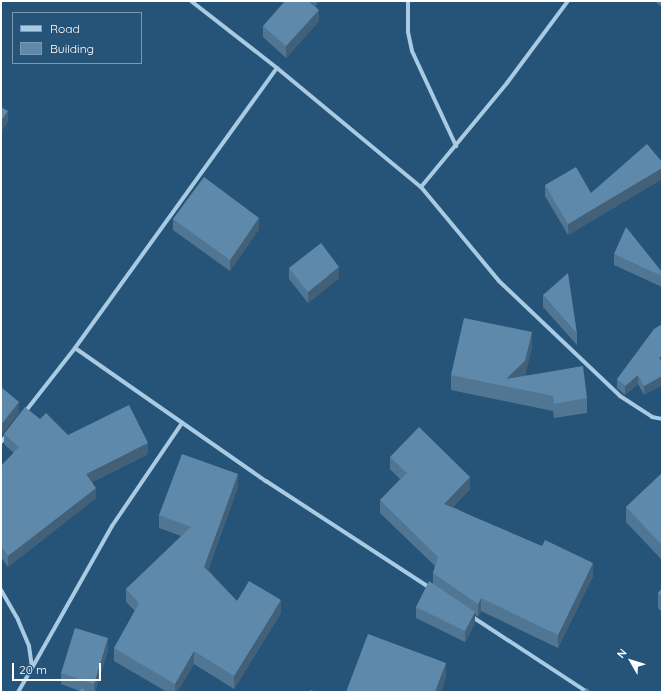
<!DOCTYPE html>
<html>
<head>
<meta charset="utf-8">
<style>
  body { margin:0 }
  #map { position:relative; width:663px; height:693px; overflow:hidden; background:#265479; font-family:Quicksand,sans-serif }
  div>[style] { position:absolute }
  .street>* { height:4px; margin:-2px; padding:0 2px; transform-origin:2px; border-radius:2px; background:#a9cae3 }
  .wall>* { inset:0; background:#517693 }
  .shaded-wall>* { inset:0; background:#426078 }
  .building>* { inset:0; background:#5e89ab }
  span { translate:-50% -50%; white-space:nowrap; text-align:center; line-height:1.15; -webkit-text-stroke:4px #265479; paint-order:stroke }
  .frame { position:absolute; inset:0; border:2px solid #fff; pointer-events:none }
  .legend { position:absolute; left:12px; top:12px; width:130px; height:52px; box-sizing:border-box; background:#265479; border:1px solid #7d98af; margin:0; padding:5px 7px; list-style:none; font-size:12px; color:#fff }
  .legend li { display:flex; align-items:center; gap:8px; height:20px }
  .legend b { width:20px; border:1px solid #7d98af }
  .north { position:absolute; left:611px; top:641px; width:40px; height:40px; -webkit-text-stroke:3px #265479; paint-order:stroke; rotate:309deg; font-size:11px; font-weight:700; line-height:16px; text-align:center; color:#fff }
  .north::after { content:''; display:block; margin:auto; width:14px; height:18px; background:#fff; clip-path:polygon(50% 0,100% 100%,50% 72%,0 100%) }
  .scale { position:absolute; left:12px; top:663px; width:89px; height:18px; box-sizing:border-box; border:2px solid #fff; border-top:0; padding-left:5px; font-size:12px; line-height:14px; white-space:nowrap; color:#fff; -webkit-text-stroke:3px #265479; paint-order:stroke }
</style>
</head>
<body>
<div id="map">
  <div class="street">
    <i style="left:191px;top:1px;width:109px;rotate:37.9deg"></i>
    <i style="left:277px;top:68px;width:187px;rotate:39.6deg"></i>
    <i style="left:421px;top:187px;width:122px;rotate:50.3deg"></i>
    <i style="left:499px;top:281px;width:167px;rotate:43.5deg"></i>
    <i style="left:620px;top:396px;width:38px;rotate:33deg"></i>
    <i style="left:652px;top:417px;width:10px;rotate:11deg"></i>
    <i style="left:408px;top:1px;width:31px;rotate:90deg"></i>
    <i style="left:408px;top:32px;width:19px;rotate:78deg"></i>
    <i style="left:412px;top:51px;width:105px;rotate:65.1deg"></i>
    <i style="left:421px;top:187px;width:135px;rotate:-50.4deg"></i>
    <i style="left:507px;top:83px;width:102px;rotate:-53.4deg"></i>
    <i style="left:75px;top:348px;width:233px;rotate:34.9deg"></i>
    <i style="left:266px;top:481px;width:196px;rotate:33.1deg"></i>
    <i style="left:25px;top:412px;width:81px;rotate:-52deg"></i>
    <i style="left:75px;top:348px;width:345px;rotate:-54.2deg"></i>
    <i style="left:1px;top:442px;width:9px;rotate:-49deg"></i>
    <i style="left:1px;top:590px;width:34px;rotate:60deg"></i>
    <i style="left:18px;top:620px;width:28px;rotate:67deg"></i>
    <i style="left:29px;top:646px;width:22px;rotate:82deg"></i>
    <i style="left:32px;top:668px;width:28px;rotate:120deg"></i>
    <i style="left:471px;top:616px;width:139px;rotate:33.2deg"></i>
    <i style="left:32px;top:668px;width:163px;rotate:-60.6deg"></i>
    <i style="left:112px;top:526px;width:125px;rotate:-55.8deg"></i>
  </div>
  <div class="wall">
    <i style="clip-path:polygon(310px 1px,320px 1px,316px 6px)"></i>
    <i style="clip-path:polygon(654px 1px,662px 1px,662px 7px)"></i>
    <i style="clip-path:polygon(319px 21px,286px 58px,263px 37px,263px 26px)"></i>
    <i style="clip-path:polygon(662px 162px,662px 179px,568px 235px,545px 196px,545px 185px,591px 193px)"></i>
    <i style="clip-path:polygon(173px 219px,259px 229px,230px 271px,173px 230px)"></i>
    <i style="clip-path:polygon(614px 254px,662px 272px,662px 287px,614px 265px)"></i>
    <i style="clip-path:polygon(289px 268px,339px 278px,308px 303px,289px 279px)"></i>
    <i style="clip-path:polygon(543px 295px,577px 334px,577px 345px,543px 307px)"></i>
    <i style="clip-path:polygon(662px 315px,662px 385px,644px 395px,638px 384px,625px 395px,617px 388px,617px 379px,662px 325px)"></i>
    <i style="clip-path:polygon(532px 347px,525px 375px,587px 398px,587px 413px,554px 418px,553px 411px,451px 390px,451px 375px)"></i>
    <i style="clip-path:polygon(40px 419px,68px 435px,148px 454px,92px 482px,96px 498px,8px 567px,1px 557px,1px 466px,14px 453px,4px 444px,4px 434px)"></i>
    <i style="clip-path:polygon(390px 457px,470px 489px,453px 507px,593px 576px,558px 648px,481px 611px,478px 617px,475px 614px,475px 623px,465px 642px,416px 618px,416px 607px,433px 583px,433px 573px,435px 566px,380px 513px,380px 500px,400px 479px,390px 469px)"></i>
    <i style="clip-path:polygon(662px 473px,662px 560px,626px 522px,626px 507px)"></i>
    <i style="clip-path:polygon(238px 487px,208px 570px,237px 601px,281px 613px,234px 689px,194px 664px,177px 692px,167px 692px,114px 661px,114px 648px,135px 611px,126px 602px,126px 589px,181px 536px,159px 528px,159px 515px)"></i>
    <i style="clip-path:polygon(662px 588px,662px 612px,658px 608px,658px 593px)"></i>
    <i style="clip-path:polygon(108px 650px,95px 692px,79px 692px,80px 691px,61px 684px,61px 673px)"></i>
  </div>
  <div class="shaded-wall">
    <i style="clip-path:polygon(316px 1px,320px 1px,316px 6px)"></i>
    <i style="clip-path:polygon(319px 10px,319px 21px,286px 58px,286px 46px)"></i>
    <i style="clip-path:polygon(8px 111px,8px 122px,1px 132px,1px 121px)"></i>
    <i style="clip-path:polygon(662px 168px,662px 179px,568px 235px,568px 224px)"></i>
    <i style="clip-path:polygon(259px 218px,259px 229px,230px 271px,230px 260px)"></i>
    <i style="clip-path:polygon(339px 267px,339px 278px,308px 303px,308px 292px)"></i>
    <i style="clip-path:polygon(532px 332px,532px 347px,525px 376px,506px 379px)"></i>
    <i style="clip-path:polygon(662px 355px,662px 364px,659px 358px)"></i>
    <i style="clip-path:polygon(638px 375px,638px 384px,625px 395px,625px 386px)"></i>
    <i style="clip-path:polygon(662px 376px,662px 385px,644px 395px,644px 386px)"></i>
    <i style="clip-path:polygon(19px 402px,19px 413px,1px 436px,1px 425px)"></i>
    <i style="clip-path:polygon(148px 443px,148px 454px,86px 485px,86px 474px)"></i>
    <i style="clip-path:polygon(238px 474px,238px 487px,204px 580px,204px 567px)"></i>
    <i style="clip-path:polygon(470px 477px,470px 489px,444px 516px,444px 504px)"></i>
    <i style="clip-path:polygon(96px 488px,96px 498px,8px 567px,8px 556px)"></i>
    <i style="clip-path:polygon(593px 563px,593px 576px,558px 648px,558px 635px)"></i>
    <i style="clip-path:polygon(481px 598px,481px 611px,478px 617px,478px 604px)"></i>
    <i style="clip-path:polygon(281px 600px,281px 613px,234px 689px,234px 676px)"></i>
    <i style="clip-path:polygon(475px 612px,475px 623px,465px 642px,465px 631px)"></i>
    <i style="clip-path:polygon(108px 638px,108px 650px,95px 692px,94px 692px,94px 684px)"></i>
    <i style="clip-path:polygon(194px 651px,194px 664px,177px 692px,175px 692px,175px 684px)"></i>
    <i style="clip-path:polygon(446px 663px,446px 678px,441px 692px,435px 692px)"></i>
  </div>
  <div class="building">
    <i style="clip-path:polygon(285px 1px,309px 1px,319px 10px,286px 46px,263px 26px)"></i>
    <i style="clip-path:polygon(1px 107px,8px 111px,1px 121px)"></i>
    <i style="clip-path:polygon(647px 144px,662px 162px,662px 168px,568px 224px,545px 185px,576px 167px,591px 193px)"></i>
    <i style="clip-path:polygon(204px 177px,259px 218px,230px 260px,173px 219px)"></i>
    <i style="clip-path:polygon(626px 227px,662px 272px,662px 276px,614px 254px)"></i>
    <i style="clip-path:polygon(321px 243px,339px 267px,308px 292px,289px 268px)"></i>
    <i style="clip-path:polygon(568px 273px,577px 334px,543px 295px)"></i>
    <i style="clip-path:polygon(464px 318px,532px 332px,525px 361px,506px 379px,583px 366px,587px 398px,554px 404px,553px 396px,451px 375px)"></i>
    <i style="clip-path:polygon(662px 324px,662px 355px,659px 358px,662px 363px,662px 376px,644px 386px,638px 375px,625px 386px,617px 379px,654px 329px)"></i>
    <i style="clip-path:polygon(1px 387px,19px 402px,1px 425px)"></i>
    <i style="clip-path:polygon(129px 405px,148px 443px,86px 474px,96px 488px,8px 556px,1px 546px,1px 466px,19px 447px,4px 434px,25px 407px,40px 419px,46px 413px,68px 435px)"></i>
    <i style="clip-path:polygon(419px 427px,470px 477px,444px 504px,542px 546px,545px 540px,593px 563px,558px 635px,481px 598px,478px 604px,433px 573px,438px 557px,380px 500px,407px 473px,390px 457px)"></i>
    <i style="clip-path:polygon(182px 454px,238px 474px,204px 567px,237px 601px,249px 581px,281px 600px,234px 676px,194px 651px,175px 684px,114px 648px,139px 603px,126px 589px,191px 527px,159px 515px)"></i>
    <i style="clip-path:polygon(662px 473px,662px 545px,626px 507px)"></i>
    <i style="clip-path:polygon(429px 581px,475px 612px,465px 631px,416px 607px)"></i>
    <i style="clip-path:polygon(662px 588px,662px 597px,658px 593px)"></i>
    <i style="clip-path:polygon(75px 628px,108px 638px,94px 684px,61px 673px)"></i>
    <i style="clip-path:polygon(368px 634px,446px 663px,435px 692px,346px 692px)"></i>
    <i style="clip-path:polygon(82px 688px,87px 692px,79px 692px)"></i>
    <i style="clip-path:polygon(587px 688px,590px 692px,583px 692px)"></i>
    <i style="clip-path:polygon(311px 690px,316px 692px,310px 692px)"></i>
  </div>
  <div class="frame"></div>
  <ul class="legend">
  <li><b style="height:5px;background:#a9cae3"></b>Road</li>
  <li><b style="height:11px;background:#5e89ab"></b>Building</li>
  </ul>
  <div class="north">N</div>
  <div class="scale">20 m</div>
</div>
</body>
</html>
